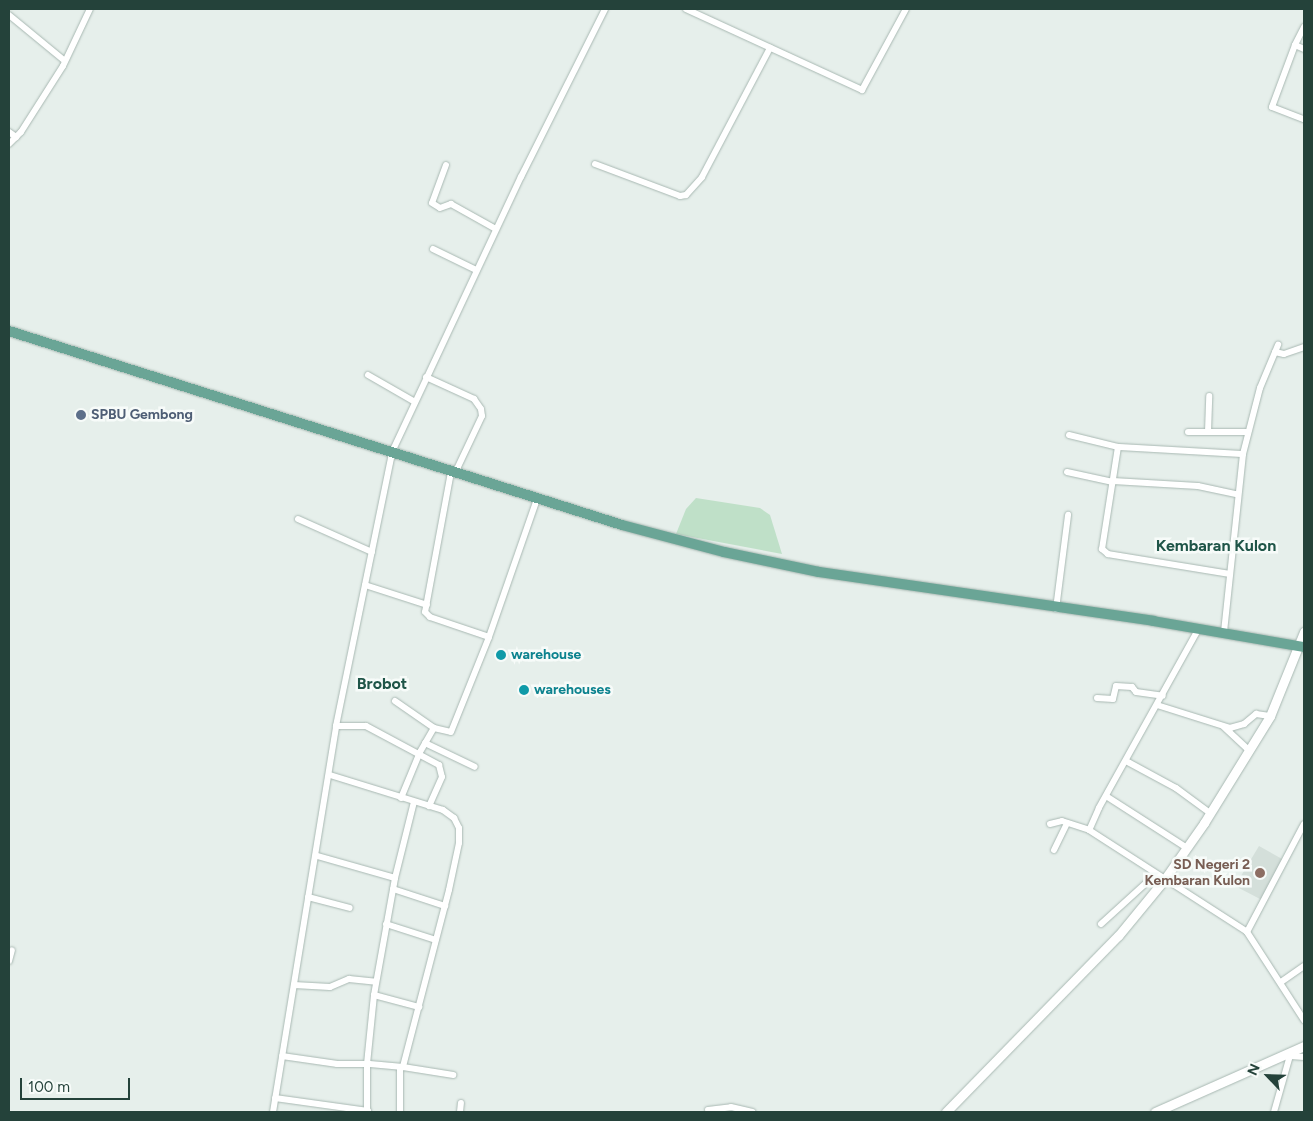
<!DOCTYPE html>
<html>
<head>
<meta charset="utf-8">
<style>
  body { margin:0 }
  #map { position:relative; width:1313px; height:1121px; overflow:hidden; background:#e6efeb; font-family:Figtree,sans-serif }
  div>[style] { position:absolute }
  .built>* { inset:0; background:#d4dfda }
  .green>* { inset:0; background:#bfe0c8 }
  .roads { filter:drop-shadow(0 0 1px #a8b8b2) drop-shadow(0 0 1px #a8b8b2) }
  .street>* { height:6px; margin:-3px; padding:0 3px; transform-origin:3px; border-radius:3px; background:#fff }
  .secondary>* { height:9px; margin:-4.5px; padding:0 4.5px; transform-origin:4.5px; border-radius:4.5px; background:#fff }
  .primary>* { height:10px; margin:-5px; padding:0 5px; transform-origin:5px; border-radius:5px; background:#6aa596 }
  .dots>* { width:14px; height:14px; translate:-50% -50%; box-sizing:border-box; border:2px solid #f7fbf9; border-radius:50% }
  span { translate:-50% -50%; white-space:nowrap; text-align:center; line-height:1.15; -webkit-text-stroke:5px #f7fbf9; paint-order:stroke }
  .service-label { font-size:14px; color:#4e5e75; font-weight:700 }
  .left { translate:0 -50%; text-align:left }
  .culture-label { font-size:14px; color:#0d838f; font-weight:700 }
  .education-label { font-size:14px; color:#785e54; font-weight:700 }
  .right { translate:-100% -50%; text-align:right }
  .quarter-label { font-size:16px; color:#1f5548; font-weight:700 }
  .frame { position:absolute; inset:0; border:10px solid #24423a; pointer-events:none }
  .north { position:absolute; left:1243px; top:1051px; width:50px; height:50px; -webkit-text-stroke:4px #f7fbf9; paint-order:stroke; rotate:294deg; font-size:14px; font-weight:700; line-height:20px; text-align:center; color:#24423a }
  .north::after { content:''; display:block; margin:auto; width:18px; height:22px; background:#24423a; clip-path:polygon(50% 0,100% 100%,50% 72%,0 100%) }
  .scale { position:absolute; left:20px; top:1078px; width:110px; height:22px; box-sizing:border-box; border:2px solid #24423a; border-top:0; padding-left:6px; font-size:15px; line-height:18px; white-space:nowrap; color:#24423a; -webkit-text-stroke:4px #f7fbf9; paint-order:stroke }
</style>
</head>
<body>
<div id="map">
  <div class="built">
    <i style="clip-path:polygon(1259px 846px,1284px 860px,1262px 900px,1235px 886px)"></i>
  </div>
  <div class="green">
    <i style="clip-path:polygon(696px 498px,760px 508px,770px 515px,782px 554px,676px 534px,686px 509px)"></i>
  </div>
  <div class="roads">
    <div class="street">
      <i style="left:686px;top:9px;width:194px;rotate:24.7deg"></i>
      <i style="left:862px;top:90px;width:92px;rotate:-61.5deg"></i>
      <i style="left:9px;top:15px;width:72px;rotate:39.4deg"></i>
      <i style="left:1304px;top:27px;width:20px;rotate:117deg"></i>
      <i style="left:1295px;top:45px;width:10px;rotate:24deg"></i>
      <i style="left:1295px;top:45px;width:66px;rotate:110.4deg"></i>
      <i style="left:1272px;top:107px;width:34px;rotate:21deg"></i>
      <i style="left:9px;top:132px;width:9px;rotate:36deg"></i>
      <i style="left:9px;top:144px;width:17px;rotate:-45deg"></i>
      <i style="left:21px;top:132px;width:78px;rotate:-57.5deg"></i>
      <i style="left:63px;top:66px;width:63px;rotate:-64.7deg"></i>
      <i style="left:595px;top:164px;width:91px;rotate:20.6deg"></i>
      <i style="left:680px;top:196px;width:6px;rotate:-9deg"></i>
      <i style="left:686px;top:195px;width:24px;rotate:-48deg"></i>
      <i style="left:702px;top:177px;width:146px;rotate:-62.2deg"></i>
      <i style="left:446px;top:165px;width:40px;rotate:110.2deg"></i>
      <i style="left:432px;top:203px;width:9px;rotate:32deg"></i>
      <i style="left:440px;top:208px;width:12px;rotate:-20deg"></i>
      <i style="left:451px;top:204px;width:51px;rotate:29.1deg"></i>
      <i style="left:433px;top:249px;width:48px;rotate:26deg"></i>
      <i style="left:1275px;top:352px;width:9px;rotate:13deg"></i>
      <i style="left:1284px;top:354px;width:21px;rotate:-19deg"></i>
      <i style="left:368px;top:375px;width:54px;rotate:29.9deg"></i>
      <i style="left:426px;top:377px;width:53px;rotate:24.6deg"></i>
      <i style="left:474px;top:399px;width:12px;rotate:55deg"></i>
      <i style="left:481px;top:409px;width:7px;rotate:82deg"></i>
      <i style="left:482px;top:416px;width:63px;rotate:115.3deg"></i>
      <i style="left:1188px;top:432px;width:59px"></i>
      <i style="left:1208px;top:432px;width:36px;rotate:-88deg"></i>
      <i style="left:1069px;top:435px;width:50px;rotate:13.8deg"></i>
      <i style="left:451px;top:472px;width:142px;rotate:100.5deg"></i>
      <i style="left:425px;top:612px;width:7px;rotate:45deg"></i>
      <i style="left:430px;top:617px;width:62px;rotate:18.7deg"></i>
      <i style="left:1067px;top:472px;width:47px;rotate:12.3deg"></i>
      <i style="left:1113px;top:481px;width:85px;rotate:3.4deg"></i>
      <i style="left:1198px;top:486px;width:40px;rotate:12deg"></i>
      <i style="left:298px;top:519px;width:81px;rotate:24deg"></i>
      <i style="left:1230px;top:574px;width:124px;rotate:-170.7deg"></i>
      <i style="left:1108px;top:554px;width:8px;rotate:-140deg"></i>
      <i style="left:1102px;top:549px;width:103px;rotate:-81.1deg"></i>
      <i style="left:1118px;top:447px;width:125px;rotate:3.2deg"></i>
      <i style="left:365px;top:585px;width:65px;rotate:17.9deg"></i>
      <i style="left:1056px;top:609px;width:95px;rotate:-82.7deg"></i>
      <i style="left:1199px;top:628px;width:206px;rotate:119.1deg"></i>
      <i style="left:1099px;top:808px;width:24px;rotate:114deg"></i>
      <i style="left:1089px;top:830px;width:188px;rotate:32.8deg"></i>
      <i style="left:1247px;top:932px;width:105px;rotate:57.1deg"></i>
      <i style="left:1224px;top:632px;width:179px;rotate:-83.9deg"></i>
      <i style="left:1243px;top:454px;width:68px;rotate:-75.6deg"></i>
      <i style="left:1260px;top:388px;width:47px;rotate:-67.3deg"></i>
      <i style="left:1097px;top:698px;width:16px;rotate:4deg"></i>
      <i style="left:1113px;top:699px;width:13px;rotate:-77deg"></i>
      <i style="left:1116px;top:686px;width:16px;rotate:4deg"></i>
      <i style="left:1132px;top:687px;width:6px;rotate:51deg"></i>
      <i style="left:1136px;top:692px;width:27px;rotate:8deg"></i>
      <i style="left:395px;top:701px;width:47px;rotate:34.7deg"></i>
      <i style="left:434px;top:728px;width:17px;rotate:13deg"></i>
      <i style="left:451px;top:732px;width:102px;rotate:-68.2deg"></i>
      <i style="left:489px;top:637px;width:146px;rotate:-70.8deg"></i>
      <i style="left:1157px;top:705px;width:77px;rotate:17.5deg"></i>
      <i style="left:1230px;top:728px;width:15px;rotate:-16deg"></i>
      <i style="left:1244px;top:724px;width:16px;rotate:-40deg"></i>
      <i style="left:1256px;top:714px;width:14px;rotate:8deg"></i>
      <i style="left:336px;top:726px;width:30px"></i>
      <i style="left:366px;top:726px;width:83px;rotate:28.1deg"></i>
      <i style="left:439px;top:765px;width:12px;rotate:76deg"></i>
      <i style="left:442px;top:777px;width:32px;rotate:114deg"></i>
      <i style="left:1224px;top:727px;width:33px;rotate:43deg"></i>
      <i style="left:425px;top:743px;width:55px;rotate:25.6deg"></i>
      <i style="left:1126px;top:761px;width:57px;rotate:28.4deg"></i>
      <i style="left:1176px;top:788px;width:42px;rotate:36.3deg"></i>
      <i style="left:330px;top:775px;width:118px;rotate:17.2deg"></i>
      <i style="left:443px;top:810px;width:14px;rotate:36deg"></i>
      <i style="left:454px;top:818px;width:11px;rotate:63deg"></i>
      <i style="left:459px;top:828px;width:15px;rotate:90deg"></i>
      <i style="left:459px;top:843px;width:48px;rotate:102deg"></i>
      <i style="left:449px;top:890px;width:183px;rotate:104.6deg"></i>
      <i style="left:403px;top:1067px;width:36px;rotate:-175deg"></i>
      <i style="left:367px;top:1064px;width:48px;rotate:90deg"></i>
      <i style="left:1106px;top:796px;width:96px;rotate:32.7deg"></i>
      <i style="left:401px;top:798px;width:50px;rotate:-67.6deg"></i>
      <i style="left:420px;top:752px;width:28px;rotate:-60deg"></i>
      <i style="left:1050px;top:824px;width:12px;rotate:-14deg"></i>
      <i style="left:1062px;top:821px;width:28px;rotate:18deg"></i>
      <i style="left:1054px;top:850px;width:30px;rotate:-64deg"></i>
      <i style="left:395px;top:878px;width:78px;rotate:-76deg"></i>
      <i style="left:393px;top:889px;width:55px;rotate:18.1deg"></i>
      <i style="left:308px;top:897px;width:43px;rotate:14.7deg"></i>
      <i style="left:386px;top:924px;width:52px;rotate:17.7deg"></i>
      <i style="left:1101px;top:924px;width:74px;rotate:-42.3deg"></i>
      <i style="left:1247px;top:932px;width:122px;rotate:-62.2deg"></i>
      <i style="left:9px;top:961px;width:11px;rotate:-75deg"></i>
      <i style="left:1281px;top:982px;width:28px;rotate:-35deg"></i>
      <i style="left:294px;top:985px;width:36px;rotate:3deg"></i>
      <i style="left:330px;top:987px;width:21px;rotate:-23deg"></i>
      <i style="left:349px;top:979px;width:27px;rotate:6deg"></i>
      <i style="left:374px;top:995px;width:47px;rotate:14.9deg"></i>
      <i style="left:282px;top:1056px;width:56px;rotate:8.3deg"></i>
      <i style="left:337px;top:1064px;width:30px"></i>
      <i style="left:367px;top:1064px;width:69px;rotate:-84.2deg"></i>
      <i style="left:374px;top:995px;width:119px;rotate:-79.8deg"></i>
      <i style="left:395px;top:878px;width:81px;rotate:-164.2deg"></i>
      <i style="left:1291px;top:1056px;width:13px;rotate:4deg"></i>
      <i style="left:403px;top:1067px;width:51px;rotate:9.1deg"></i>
      <i style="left:275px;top:1098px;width:94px;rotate:8deg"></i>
      <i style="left:708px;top:1110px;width:23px;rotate:-7deg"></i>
      <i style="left:731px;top:1107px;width:22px;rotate:13deg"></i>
      <i style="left:273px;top:1112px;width:391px;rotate:-80.7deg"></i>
      <i style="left:336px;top:726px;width:280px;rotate:-78.4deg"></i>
      <i style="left:392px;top:452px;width:304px;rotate:-64.9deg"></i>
      <i style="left:521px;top:177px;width:188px;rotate:-63.4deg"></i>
      <i style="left:400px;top:1112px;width:45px;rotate:-90deg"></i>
      <i style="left:460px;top:1112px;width:9px;rotate:-84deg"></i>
      <i style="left:1274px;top:1112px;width:62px;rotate:-74.2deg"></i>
    </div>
    <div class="secondary">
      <i style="left:946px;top:1112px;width:246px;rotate:-45.7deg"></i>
      <i style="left:1118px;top:936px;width:72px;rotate:-50.6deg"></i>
      <i style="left:1164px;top:880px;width:70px;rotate:-54.9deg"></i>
      <i style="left:1204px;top:823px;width:126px;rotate:-58.3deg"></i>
      <i style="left:1270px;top:716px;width:91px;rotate:-68deg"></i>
      <i style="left:1155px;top:1112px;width:163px;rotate:-23.9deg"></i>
    </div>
    <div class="primary">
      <i style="left:9px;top:331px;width:643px;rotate:17.56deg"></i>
      <i style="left:622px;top:525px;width:106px;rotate:14.8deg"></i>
      <i style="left:724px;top:552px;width:97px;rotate:11.9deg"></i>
      <i style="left:819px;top:572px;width:338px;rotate:8.3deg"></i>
      <i style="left:1153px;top:621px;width:153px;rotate:9.8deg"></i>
    </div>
  </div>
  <div class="dots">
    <i style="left:81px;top:415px;background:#5c6f8a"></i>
    <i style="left:501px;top:655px;background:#0f9aa8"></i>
    <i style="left:524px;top:690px;background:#0f9aa8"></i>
    <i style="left:1260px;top:873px;background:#8d6e63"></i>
  </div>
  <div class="service-label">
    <span class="left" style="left:91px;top:415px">SPBU Gembong</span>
  </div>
  <div class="culture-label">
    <span class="left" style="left:511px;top:655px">warehouse</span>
    <span class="left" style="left:534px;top:690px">warehouses</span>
  </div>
  <div class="education-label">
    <span class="right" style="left:1250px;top:873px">SD Negeri 2<br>Kembaran Kulon</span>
  </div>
  <div class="quarter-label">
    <span style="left:1216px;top:546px">Kembaran Kulon</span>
    <span style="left:382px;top:684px">Brobot</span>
  </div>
  <div class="frame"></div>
  <div class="north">N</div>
  <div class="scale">100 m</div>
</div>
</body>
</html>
